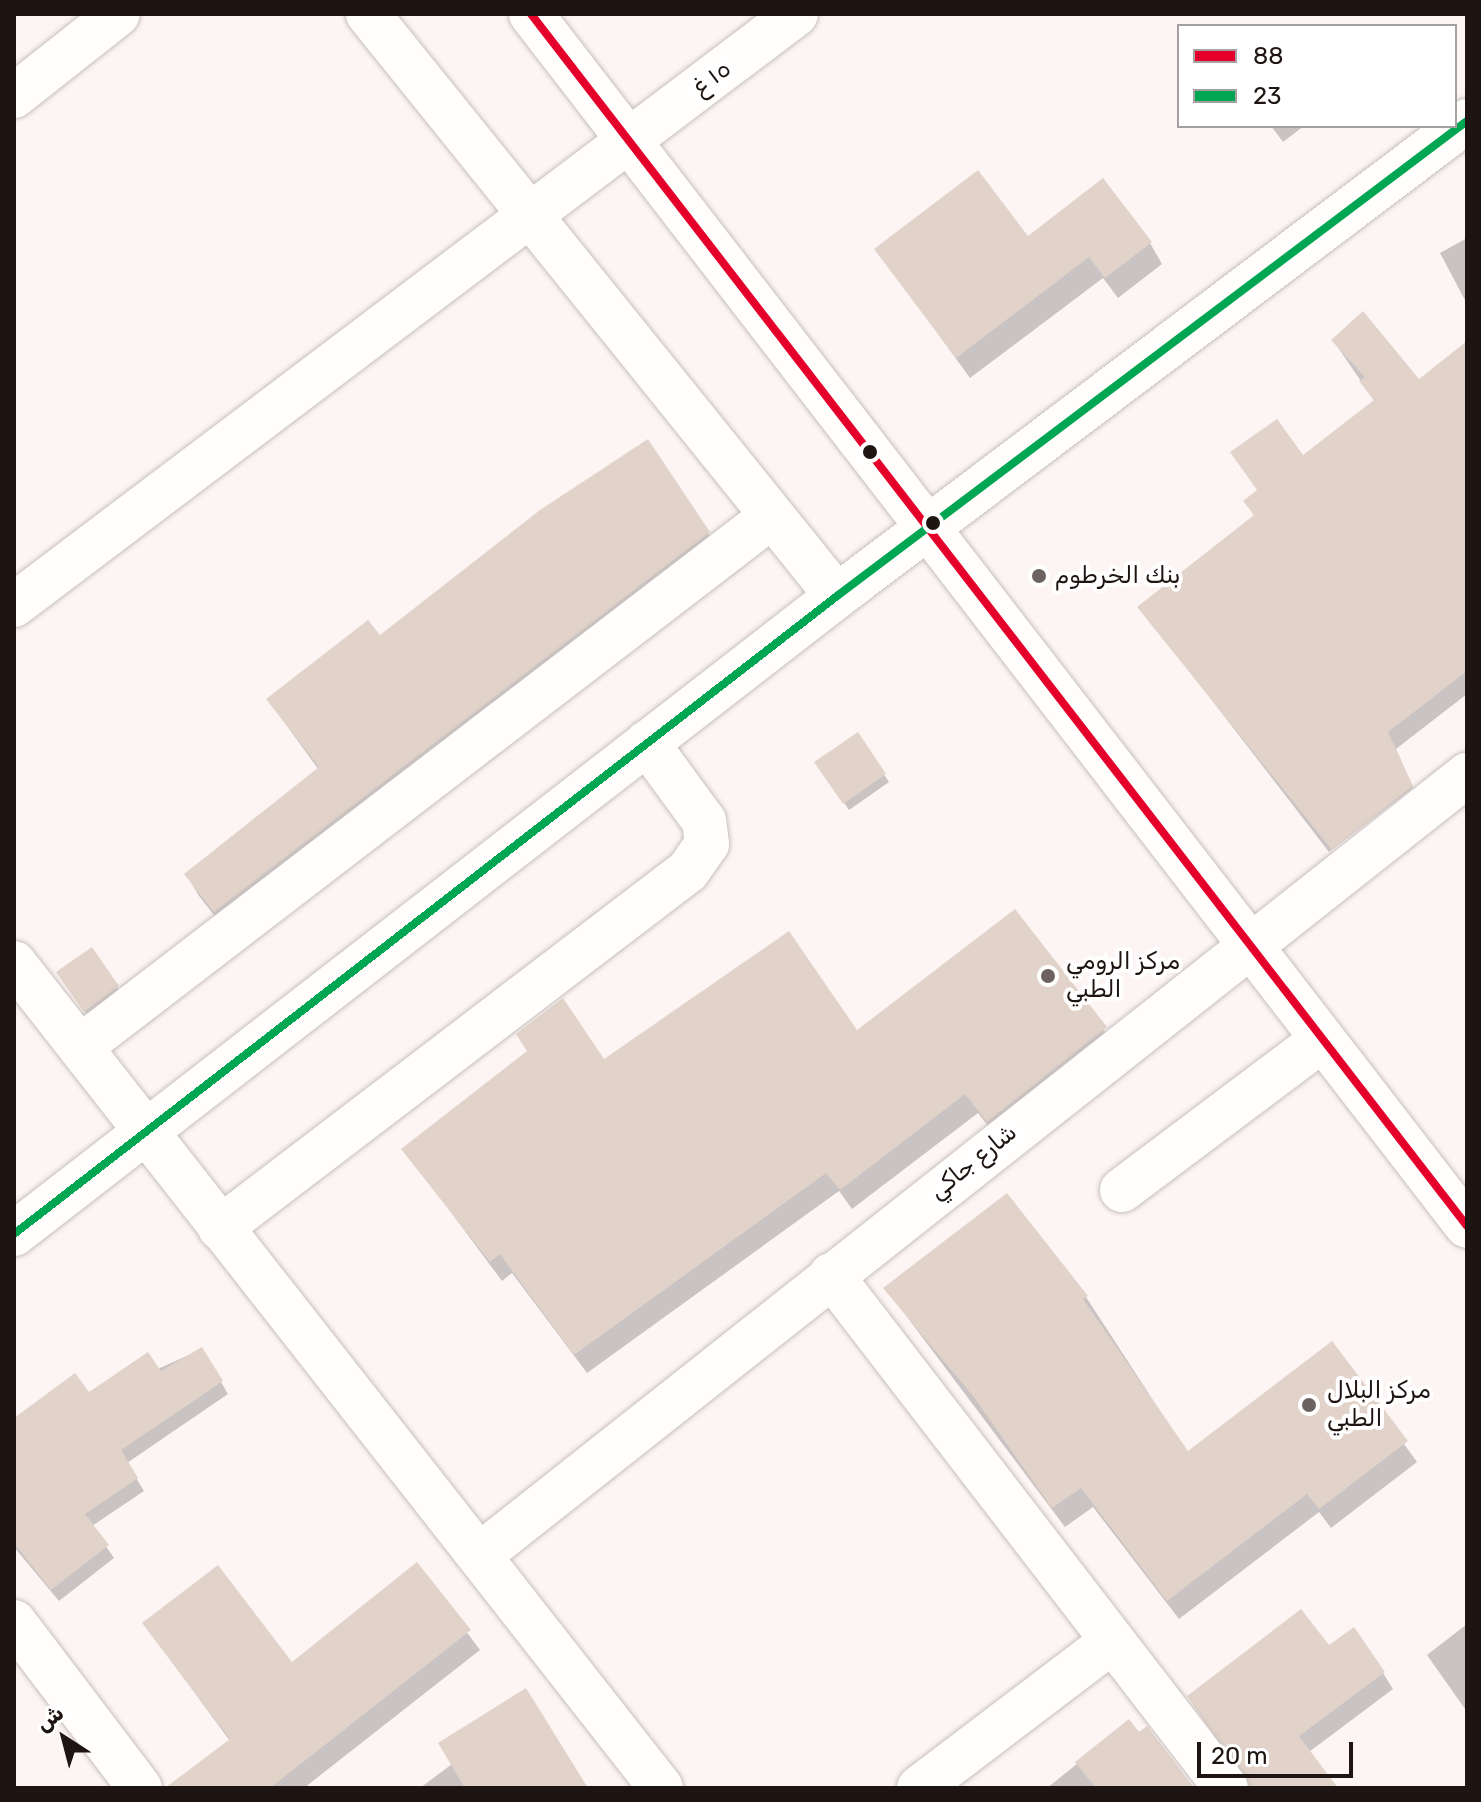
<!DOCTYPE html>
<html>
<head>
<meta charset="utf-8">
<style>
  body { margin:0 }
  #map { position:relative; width:1481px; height:1802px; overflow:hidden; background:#fcf5f4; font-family:Rubik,"Noto Naskh Arabic",sans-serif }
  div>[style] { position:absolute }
  .shadow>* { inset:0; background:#0003 }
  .building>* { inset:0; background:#e2d3ca }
  .roads { filter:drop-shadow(0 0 2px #c8c0be) drop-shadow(0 0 2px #c8c0be) }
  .minor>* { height:44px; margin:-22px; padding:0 22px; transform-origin:22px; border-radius:22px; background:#fffefd }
  .bus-1>* { height:8px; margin:-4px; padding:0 4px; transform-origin:4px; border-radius:4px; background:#e4002b }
  .bus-2>* { height:8px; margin:-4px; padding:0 4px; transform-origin:4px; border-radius:4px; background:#00a651 }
  .dots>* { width:22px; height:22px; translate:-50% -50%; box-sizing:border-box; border:4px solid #fff; border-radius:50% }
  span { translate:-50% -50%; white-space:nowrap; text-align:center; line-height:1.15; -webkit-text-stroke:8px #fff; paint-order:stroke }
  .street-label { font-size:24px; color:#1e1512 }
  .poi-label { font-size:24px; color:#1e1512 }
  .left { translate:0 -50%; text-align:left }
  .frame { position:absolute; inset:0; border:16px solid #1e1512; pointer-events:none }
  .legend { position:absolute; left:1177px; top:24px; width:280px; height:104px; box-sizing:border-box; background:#fff; border:2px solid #a5a1a0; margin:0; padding:10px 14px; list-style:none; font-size:24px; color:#1e1512 }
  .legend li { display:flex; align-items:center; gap:16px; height:40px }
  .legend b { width:40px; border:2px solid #a5a1a0 }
  .north { position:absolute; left:24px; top:1698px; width:80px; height:80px; -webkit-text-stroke:6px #fff; paint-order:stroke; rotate:324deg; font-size:22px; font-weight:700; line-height:32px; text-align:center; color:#1e1512 }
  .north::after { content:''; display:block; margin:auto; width:28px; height:36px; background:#1e1512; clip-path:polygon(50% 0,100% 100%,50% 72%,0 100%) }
  .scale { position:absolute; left:1197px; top:1742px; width:156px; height:36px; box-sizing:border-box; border:4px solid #1e1512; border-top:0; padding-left:10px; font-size:24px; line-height:28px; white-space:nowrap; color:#1e1512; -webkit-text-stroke:6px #fff; paint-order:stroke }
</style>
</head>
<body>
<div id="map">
  <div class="shadow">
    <i style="clip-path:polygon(1271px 126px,1304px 126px,1283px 142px)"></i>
    <i style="clip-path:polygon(1467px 238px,1467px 304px,1440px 253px)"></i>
    <i style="clip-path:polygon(1027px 239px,1150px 243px,1162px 264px,1118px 298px,1103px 278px,970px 378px,877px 250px)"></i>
    <i style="clip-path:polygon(1333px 340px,1419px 382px,1467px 344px,1467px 694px,1396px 749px,1413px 788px,1329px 852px,1140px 607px,1255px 517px,1246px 502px,1375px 402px)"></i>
    <i style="clip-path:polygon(708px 533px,721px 555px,228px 933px,199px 896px,186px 874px,319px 770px,268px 700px,379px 638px)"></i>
    <i style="clip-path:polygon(857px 735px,889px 782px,849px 810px,821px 769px)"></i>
    <i style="clip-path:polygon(1015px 912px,1117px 1048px,1000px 1141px,978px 1113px,852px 1209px,839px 1191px,587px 1373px,512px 1273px,502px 1281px,404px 1149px,529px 1052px,604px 1062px,857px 1033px)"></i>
    <i style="clip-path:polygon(62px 980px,117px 987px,121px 994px,90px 1018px)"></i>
    <i style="clip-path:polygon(886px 1289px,1086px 1297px,1188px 1454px,1332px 1344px,1417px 1462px,1331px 1528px,1319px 1512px,1179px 1619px,1093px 1507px,1065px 1527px)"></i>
    <i style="clip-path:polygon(202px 1349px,228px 1394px,127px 1463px,144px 1491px,92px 1526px,114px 1558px,59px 1601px,14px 1547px,14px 1434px)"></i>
    <i style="clip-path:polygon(417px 1565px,480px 1650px,304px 1788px,188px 1788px,230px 1741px,144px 1624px,291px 1664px)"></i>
    <i style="clip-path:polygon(1467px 1624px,1467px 1707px,1465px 1709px,1427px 1655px)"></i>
    <i style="clip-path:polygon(1328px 1648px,1383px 1673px,1393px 1689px,1309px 1752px,1335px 1788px,1250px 1788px)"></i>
    <i style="clip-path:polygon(1129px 1722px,1192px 1788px,1047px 1788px)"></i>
    <i style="clip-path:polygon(452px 1764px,586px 1788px,420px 1788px)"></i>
  </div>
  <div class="building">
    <i style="clip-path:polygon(978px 170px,1028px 236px,1103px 178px,1152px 242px,1105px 278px,1089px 257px,956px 358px,874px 249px)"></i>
    <i style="clip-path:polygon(1363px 311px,1419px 379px,1467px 341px,1467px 671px,1388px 732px,1413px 786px,1332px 850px,1137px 607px,1254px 515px,1243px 501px,1257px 490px,1230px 452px,1277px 419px,1303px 455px,1374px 400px,1359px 381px,1365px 377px,1331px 340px)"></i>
    <i style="clip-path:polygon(648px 439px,710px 532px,214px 912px,184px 874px,319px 767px,266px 699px,368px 620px,380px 635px,540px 510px)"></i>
    <i style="clip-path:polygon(858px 732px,886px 774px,843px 804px,814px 762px)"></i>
    <i style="clip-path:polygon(1015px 909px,1107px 1027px,987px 1122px,965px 1094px,840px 1190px,826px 1173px,574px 1355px,500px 1254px,490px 1262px,401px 1149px,527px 1051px,516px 1034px,563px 998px,604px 1059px,789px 931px,857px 1030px)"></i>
    <i style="clip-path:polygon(92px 947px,119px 986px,84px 1012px,56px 972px)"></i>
    <i style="clip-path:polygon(1007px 1193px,1088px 1296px,1083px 1299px,1188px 1451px,1332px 1341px,1408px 1441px,1319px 1509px,1307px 1494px,1167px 1601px,1081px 1488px,1052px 1508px,973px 1396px,883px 1288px)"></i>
    <i style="clip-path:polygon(202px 1347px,223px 1381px,121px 1450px,138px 1478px,85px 1514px,109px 1545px,51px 1590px,14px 1543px,14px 1418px,75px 1373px,89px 1392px,148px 1352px,161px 1371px)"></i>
    <i style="clip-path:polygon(417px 1562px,471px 1630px,270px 1788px,165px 1788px,230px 1739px,142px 1623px,218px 1565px,292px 1662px)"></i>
    <i style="clip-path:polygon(1301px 1609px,1329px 1645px,1354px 1627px,1385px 1672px,1299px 1736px,1338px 1788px,1250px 1788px,1187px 1696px)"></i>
    <i style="clip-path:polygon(526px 1688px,588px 1788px,465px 1788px,438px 1743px)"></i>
    <i style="clip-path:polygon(1129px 1719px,1139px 1732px,1147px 1726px,1194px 1788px,1096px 1788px,1075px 1762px)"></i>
  </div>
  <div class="roads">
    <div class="minor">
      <i style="left:368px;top:14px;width:747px;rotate:51.14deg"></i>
      <i style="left:531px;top:14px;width:1531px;rotate:52.32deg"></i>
      <i style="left:14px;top:96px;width:132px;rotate:-38.3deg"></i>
      <i style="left:14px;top:605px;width:980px;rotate:-37.08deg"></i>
      <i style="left:14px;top:963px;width:1048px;rotate:51.89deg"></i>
      <i style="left:80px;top:1047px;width:872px;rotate:-37.5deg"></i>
      <i style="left:1122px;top:1190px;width:250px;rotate:-36.9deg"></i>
      <i style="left:220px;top:1228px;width:589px;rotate:-37.34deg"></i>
      <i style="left:688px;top:871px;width:33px;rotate:-55deg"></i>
      <i style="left:707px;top:844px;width:23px;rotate:-97deg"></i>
      <i style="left:704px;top:821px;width:97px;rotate:-126.2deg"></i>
      <i style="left:14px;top:1234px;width:1041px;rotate:-37.78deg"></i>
      <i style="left:837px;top:596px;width:789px;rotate:-37.02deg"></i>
      <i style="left:831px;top:1275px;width:647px;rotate:52.4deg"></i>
      <i style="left:481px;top:1554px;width:1257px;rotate:-38.31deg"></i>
      <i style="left:14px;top:1622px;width:208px;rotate:52.8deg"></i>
      <i style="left:919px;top:1788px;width:243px;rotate:-37.2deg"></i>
    </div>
  </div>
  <div class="bus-1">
    <i style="left:531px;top:14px;width:1531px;rotate:52.32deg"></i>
  </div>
  <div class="bus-2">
    <i style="left:14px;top:1234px;width:1041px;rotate:-37.78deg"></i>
    <i style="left:837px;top:596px;width:789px;rotate:-37.02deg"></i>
  </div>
  <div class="dots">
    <i style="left:870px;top:452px;background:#1e1512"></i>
    <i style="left:933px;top:523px;background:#1e1512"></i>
    <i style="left:1039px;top:576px;background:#6c6361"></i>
    <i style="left:1048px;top:976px;background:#6c6361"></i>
    <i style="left:1309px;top:1405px;background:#6c6361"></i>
  </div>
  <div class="street-label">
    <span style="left:712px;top:78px;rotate:-37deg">١٥ غ</span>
    <span style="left:973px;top:1162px;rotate:-39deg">شارع جاكي</span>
  </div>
  <div class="poi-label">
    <span class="left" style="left:1055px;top:576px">بنك الخرطوم</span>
    <span class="left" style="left:1066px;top:976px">مركز الرومي<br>الطبي</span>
    <span class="left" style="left:1327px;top:1405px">مركز البلال<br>الطبي</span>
  </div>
  <div class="frame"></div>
  <ul class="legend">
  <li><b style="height:10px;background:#e4002b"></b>88</li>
  <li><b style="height:10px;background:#00a651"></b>23</li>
  </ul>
  <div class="north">ش</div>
  <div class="scale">20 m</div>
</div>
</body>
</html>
